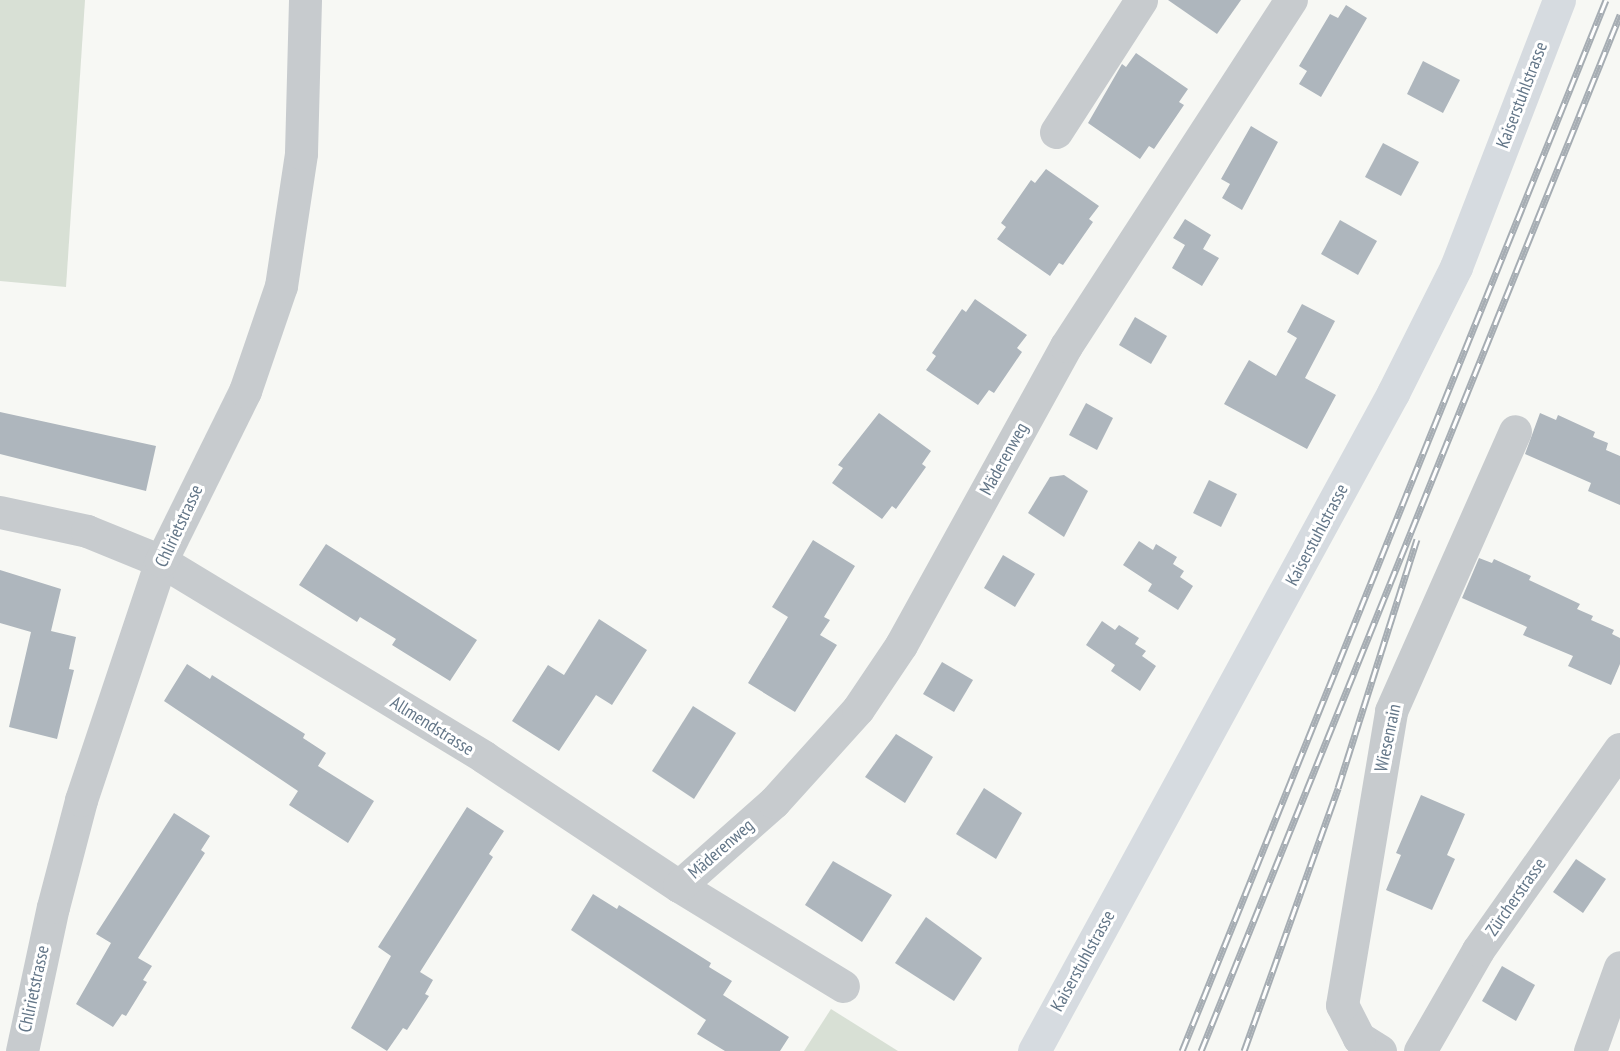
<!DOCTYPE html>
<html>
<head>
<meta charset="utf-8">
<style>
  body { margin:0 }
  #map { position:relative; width:1620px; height:1051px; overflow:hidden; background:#f7f8f4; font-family:"PT Sans Narrow",sans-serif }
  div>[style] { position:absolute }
  .green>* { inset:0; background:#d8e0d5 }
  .building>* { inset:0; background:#aeb6bd }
  .minor>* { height:33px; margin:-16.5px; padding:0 16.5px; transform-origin:16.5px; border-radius:16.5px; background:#c7cbce }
  .major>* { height:33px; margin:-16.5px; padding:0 16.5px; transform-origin:16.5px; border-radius:16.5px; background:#d6dbe0 }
  .rail>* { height:7px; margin-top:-3.5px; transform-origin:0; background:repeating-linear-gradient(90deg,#fff 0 14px,#a6adb3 0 28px); box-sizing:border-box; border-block:2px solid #a6adb3 }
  span { translate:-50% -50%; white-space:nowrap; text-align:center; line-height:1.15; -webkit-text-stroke:6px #fff; paint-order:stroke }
  .street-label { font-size:18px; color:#637688 }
</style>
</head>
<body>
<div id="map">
  <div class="green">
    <i style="clip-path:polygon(0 0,85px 0,66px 287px,0 281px)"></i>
    <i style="clip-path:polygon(831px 1009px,898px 1051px,804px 1051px)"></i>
  </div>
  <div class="building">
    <i style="clip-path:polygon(1168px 0,1241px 0,1217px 34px)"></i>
    <i style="clip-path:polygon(1346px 5px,1367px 18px,1321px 97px,1299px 84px,1307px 71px,1299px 66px,1330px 14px,1338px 18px)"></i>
    <i style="clip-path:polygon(1136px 53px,1188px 89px,1179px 102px,1184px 105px,1154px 149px,1149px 146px,1140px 159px,1088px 123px,1122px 64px,1126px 67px)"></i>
    <i style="clip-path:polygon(1423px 61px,1460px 80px,1443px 113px,1407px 94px)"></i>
    <i style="clip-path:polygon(1251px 126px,1278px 142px,1242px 210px,1222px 198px,1230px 184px,1221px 179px)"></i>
    <i style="clip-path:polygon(1383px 143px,1419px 162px,1401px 196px,1365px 177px)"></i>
    <i style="clip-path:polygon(1046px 169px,1099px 206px,1089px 219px,1093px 222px,1063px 265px,1059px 263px,1050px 276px,997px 239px,1006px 227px,1001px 223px,1031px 180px,1035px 183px)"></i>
    <i style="clip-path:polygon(1185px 219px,1211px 235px,1203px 249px,1219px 258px,1202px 286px,1172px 268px,1185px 245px,1173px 238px)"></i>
    <i style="clip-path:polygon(1340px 220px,1377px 241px,1358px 275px,1321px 254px)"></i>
    <i style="clip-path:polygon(975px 299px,1027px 335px,1017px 348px,1022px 352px,994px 393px,989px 390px,978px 405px,926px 370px,936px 356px,932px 353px,962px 309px,966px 312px)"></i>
    <i style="clip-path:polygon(1302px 304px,1335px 321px,1305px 378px,1336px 395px,1307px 449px,1224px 404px,1249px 360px,1276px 376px,1297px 338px,1287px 332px)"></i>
    <i style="clip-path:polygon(1135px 317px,1167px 336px,1151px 364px,1119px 345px)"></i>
    <i style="clip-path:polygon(1086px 403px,1113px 418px,1097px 450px,1069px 435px)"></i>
    <i style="clip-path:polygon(0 412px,156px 446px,146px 491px,0 454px)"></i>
    <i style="clip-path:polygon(879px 413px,931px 451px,922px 464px,926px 467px,896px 509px,892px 506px,882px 519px,832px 483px,843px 468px,838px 465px)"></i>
    <i style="clip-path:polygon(1540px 413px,1556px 420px,1558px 415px,1595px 432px,1593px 437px,1608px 443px,1606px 450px,1620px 456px,1620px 505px,1588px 491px,1591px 483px,1525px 454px)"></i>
    <i style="clip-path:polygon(1064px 475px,1088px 491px,1064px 537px,1028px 513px,1050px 477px)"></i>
    <i style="clip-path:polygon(1209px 480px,1237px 494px,1221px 527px,1193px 513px)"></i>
    <i style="clip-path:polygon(813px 540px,855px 566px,824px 617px,830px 620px,820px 635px,837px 645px,795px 712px,748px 683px,788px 617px,772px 607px)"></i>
    <i style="clip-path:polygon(1139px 541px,1153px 550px,1156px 544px,1177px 557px,1173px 564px,1184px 571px,1180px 577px,1193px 586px,1178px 610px,1148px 591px,1152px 584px,1123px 565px)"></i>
    <i style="clip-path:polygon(326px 544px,477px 640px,450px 681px,392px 645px,396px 639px,360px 617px,357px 622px,299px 585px)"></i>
    <i style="clip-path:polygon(1003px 555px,1035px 574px,1015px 607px,984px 588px)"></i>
    <i style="clip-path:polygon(1479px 558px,1492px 563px,1494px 559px,1531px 576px,1529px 580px,1580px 604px,1577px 609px,1593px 616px,1591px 620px,1614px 630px,1612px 634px,1620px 638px,1620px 664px,1611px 685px,1568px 666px,1573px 656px,1523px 635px,1527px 627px,1462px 598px)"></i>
    <i style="clip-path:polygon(0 570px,61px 589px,51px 631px,76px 637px,69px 669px,74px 670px,57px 739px,9px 727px,31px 632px,0 623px)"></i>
    <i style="clip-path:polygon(599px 619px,647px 650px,612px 705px,596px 695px,559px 751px,512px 721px,548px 665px,564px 675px)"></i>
    <i style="clip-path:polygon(1102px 621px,1115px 630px,1119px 625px,1139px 638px,1135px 644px,1146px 651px,1142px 656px,1156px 666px,1140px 691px,1111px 671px,1115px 665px,1086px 645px)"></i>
    <i style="clip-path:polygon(942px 662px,973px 680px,954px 712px,923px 694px)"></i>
    <i style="clip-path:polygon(187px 664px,210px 679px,212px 675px,305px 734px,303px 738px,326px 753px,318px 766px,374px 801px,348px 843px,289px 805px,298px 791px,164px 701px)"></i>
    <i style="clip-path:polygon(693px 706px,736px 733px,694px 799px,652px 771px)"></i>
    <i style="clip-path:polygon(896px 734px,933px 757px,905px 803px,865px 777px)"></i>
    <i style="clip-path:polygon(984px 788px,1022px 813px,996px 859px,956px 834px)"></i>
    <i style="clip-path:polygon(1421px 795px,1465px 814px,1447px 855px,1455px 859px,1432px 910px,1386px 890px,1401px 855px,1396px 853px)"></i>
    <i style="clip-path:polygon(467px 807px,504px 831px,489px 854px,493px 857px,420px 972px,433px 980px,425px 994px,429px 996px,407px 1030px,403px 1028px,387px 1051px,351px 1028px,391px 956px,378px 947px)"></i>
    <i style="clip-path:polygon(174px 813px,210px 836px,201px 850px,205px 853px,138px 958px,152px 966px,143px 980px,147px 982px,126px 1016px,122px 1014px,113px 1027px,76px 1004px,111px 943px,96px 934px)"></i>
    <i style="clip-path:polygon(1576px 859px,1606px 879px,1583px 913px,1553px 892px)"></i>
    <i style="clip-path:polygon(833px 861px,892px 895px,862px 942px,805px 905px)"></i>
    <i style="clip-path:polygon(593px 894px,617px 909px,619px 905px,711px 963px,709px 967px,732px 981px,723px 995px,789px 1037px,780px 1051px,725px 1051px,697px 1034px,706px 1020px,571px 930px)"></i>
    <i style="clip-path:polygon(926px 917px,982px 958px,954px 1001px,895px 963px)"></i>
    <i style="clip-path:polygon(1502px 966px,1535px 985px,1516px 1021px,1482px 1001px)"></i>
  </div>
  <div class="minor">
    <i style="left:1056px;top:132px;width:157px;rotate:-57.2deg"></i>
    <i style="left:0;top:512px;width:89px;rotate:12.3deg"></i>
    <i style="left:87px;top:531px;width:80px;rotate:22.1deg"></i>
    <i style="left:161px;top:561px;width:378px;rotate:31.2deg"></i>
    <i style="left:484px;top:757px;width:234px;rotate:33.5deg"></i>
    <i style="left:679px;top:886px;width:192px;rotate:31.4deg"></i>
    <i style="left:679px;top:886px;width:127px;rotate:-41.5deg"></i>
    <i style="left:774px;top:802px;width:125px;rotate:-47.9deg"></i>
    <i style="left:858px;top:709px;width:77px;rotate:-56.1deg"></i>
    <i style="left:901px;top:645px;width:342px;rotate:-61.1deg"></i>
    <i style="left:1066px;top:346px;width:413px;rotate:-57deg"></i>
    <i style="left:22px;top:1051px;width:147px;rotate:-77.9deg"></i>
    <i style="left:53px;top:907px;width:111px;rotate:-75.3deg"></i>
    <i style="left:81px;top:800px;width:252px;rotate:-71.5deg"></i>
    <i style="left:161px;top:561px;width:190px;rotate:-63.7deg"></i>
    <i style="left:245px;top:391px;width:111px;rotate:-71.1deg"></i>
    <i style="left:281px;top:286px;width:134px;rotate:-81.4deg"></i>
    <i style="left:301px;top:153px;width:153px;rotate:-88.5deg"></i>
    <i style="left:1380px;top:1051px;width:25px;rotate:-148deg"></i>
    <i style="left:1359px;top:1038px;width:37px;rotate:-117deg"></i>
    <i style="left:1342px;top:1005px;width:298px;rotate:-80.5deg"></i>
    <i style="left:1391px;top:711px;width:306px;rotate:-66.1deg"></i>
    <i style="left:1420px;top:1051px;width:116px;rotate:-60.1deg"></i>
    <i style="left:1478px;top:950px;width:246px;rotate:-54.8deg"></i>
    <i style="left:1590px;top:1051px;width:89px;rotate:-70.3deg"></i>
  </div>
  <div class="major">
    <i style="left:1034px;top:1051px;width:750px;rotate:-61.38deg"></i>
    <i style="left:1393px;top:393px;width:141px;rotate:-63.4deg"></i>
    <i style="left:1456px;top:267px;width:286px;rotate:-68.9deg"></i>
  </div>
  <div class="rail">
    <i style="left:1182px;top:1051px;width:1133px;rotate:-68.03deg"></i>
    <i style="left:1201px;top:1051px;width:1118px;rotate:-67.98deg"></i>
    <i style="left:1244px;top:1051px;width:279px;rotate:-70.3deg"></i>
    <i style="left:1338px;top:788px;width:261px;rotate:-72.4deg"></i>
  </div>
  <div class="street-label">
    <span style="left:1522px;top:95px;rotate:-69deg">Kaiserstuhlstrasse</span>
    <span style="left:1004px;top:459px;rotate:-61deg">Mäderenweg</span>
    <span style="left:179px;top:526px;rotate:-65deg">Chlirietstrasse</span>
    <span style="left:1317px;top:535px;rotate:-62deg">Kaiserstuhlstrasse</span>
    <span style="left:432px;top:726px;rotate:32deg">Allmendstrasse</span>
    <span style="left:1388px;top:738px;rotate:-78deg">Wiesenrain</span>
    <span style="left:721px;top:849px;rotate:-41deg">Mäderenweg</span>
    <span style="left:1516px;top:897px;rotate:-55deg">Zürcherstrasse</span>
    <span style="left:1083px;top:961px;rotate:-61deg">Kaiserstuhlstrasse</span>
    <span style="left:34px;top:989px;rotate:-78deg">Chlirietstrasse</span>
  </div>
</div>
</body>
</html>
